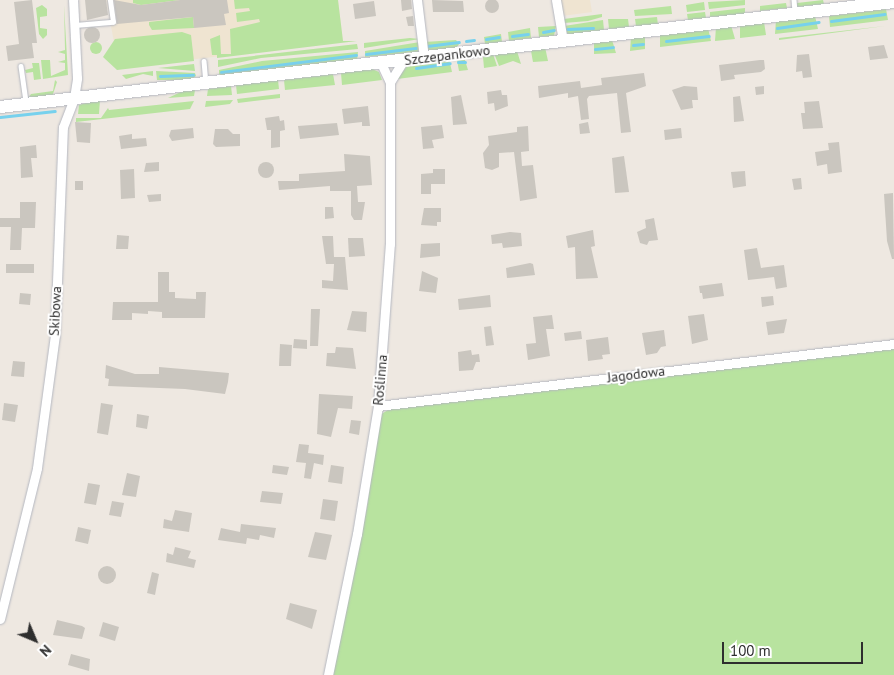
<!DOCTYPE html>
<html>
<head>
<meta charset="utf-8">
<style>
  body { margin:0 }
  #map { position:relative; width:894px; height:675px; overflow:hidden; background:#eee8e1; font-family:"PT Sans",sans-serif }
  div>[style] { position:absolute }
  .education>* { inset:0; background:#efe4d1 }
  .green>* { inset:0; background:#b8e39f }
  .round { border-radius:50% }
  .stream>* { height:3px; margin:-1.5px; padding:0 1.5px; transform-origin:1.5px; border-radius:1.5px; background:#77d1ed }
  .building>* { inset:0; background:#cac6bf }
  .roads { filter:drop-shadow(0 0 1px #b4b7c0) drop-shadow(0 0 1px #b4b7c0) }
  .lane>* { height:4.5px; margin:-2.25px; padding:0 2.25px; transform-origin:2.25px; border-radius:2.25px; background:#fff }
  .street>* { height:9px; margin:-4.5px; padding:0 4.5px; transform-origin:4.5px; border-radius:4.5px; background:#fff }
  .secondary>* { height:12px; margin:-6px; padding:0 6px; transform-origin:6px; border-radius:6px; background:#fff }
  span { translate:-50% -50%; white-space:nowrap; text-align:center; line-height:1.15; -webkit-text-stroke:4px #fff; paint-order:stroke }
  .street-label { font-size:14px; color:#2e2e2e }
  .north { position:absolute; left:10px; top:615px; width:50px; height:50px; -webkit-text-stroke:4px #fff; paint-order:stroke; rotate:135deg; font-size:14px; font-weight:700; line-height:20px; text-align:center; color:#2e2e2e }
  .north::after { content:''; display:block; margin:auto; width:18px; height:22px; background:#2e2e2e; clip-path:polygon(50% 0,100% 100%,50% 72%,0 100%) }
  .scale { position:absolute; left:722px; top:642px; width:141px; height:22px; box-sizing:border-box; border:2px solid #2e2e2e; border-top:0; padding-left:6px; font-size:15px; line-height:18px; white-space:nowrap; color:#2e2e2e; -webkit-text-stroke:4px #fff; paint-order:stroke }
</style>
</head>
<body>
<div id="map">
  <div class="education">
    <i style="clip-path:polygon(106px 0,338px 0,343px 42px,119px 68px)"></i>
    <i style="clip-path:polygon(560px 0,590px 0,592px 12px,562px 16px)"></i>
  </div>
  <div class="green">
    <i style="clip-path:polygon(133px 0,180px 0,141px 5px,133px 3px)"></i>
    <i style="clip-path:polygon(234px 0,338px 0,343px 41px,357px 41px,217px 58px,217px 55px,212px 55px,210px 39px,220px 35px,221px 54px,231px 54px,230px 29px,260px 22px,259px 19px,237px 22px,236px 13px,250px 11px,249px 8px,235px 9px)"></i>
    <i style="clip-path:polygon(745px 0,745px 5px,709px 9px,708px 2px)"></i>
    <i style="clip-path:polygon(823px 0,824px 4px,797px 7px,797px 3px)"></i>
    <i style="clip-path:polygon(704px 2px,705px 10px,687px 12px,686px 5px)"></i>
    <i style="clip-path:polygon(786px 3px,787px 8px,760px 11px,760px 6px)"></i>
    <i style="clip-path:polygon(42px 5px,47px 9px,47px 16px,40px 17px,40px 28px,47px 29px,47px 35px,43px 39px,39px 34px,36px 8px)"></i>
    <i style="clip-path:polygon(64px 5px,68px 75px,43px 79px,41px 60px,50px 60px,51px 76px,65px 70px,65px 63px,58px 62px,65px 60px,65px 54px,58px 52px,65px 50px)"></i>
    <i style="clip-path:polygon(671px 6px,672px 14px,635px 16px,634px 10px)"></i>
    <i style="clip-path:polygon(745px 8px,745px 15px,710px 17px,710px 12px)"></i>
    <i style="clip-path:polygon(886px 9px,888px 20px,830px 27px,829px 16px)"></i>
    <i style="clip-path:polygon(705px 12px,706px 18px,688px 20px,687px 14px)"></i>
    <i style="clip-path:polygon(602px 14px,602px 17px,588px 21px,564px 23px,564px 19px)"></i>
    <i style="clip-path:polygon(815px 16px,818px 29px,775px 34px,776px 20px)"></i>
    <i style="clip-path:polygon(193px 17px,194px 28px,152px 30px,149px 25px,149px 22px)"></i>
    <i style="clip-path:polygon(657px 17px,658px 25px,636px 26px,635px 19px)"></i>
    <i style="clip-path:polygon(608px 19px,628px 19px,629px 27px,609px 29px)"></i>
    <i style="clip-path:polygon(603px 20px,604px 30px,569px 35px,565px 31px,564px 26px)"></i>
    <i style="clip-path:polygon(764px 22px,766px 35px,740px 38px,740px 24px)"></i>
    <i style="clip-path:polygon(731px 25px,735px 39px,715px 41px,716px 27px)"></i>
    <i style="clip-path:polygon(556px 26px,554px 36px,539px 37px,538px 27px)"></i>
    <i style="clip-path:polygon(885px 26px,779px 40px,779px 38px)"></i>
    <i style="clip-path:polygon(530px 28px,531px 38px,509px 41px,508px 32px)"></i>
    <i style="clip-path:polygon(708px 28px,711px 41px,660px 47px,660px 34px)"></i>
    <i style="clip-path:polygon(182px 32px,191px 35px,194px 61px,117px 70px,103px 57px,115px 39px)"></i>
    <i style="clip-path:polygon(501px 34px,502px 42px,485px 44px,484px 37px)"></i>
    <i style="clip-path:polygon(645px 36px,645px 49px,630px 51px,631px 37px)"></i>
    <i style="clip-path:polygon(410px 38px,420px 39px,364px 48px,364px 43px)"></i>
    <i style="clip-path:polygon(456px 40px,459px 44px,456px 49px,429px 51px,424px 42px)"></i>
    <i style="clip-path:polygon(612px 40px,616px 53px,594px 54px,594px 42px)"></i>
    <i style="clip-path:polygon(420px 42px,418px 52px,365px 57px,365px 51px)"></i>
    <i class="round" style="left:90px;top:42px;width:12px;height:12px"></i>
    <i style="clip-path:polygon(357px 44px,358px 49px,261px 58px,218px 67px,218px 60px)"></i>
    <i style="clip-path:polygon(545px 47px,548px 61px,533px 62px,531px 51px)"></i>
    <i style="clip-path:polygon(517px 51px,521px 64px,513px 61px,499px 66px,494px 53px)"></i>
    <i style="clip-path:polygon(358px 52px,357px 61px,223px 77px,219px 74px,219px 70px,262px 61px)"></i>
    <i style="clip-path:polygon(493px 54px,497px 66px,484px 68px,483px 57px)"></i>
    <i style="clip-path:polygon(464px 57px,468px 70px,459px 71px,457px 60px)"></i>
    <i style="clip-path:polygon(449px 59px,452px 72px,397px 79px,408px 65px)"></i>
    <i style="clip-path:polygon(32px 63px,39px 63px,41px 79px,34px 80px,33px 72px,26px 73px,25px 70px,33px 68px)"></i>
    <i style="clip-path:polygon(194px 64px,195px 71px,158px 68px)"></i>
    <i style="clip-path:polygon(370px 68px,379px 72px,382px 80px,342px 85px,341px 73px)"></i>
    <i style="clip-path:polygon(153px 71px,153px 76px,143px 74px,126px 79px,122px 75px)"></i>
    <i style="clip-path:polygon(156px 71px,195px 73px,196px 76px,191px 80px,157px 80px)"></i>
    <i style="clip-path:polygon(333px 74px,335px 85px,285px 90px,284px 80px)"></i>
    <i style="clip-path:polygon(55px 80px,57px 82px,52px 97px,29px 97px,31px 94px,53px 91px)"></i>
    <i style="clip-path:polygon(278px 80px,279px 89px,237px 94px,236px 85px)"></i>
    <i style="clip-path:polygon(231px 86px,232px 95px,207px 96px,208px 89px)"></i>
    <i style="clip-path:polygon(185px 90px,195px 90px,194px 96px,168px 98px)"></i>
    <i style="clip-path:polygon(280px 94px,280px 98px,238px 103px,237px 99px)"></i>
    <i style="clip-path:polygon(100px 99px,99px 114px,78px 114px,79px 105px)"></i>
    <i style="clip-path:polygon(233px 100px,230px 104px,205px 107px,206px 101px)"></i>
    <i style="clip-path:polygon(194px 101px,190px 109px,76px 122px,76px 118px,101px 118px,108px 108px,109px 110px)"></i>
    <i style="clip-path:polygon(894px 347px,894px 675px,333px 675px,367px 507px,380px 415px,391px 408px)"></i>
  </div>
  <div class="stream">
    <i style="left:831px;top:21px;width:54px;rotate:-7.4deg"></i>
    <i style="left:777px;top:28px;width:42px;rotate:-8.1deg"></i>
    <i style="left:567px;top:29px;width:26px;rotate:-2deg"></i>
    <i style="left:543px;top:32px;width:11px;rotate:-10deg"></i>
    <i style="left:512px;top:36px;width:16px;rotate:-7deg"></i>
    <i style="left:486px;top:39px;width:13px;rotate:-9deg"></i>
    <i style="left:466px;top:41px;width:8px;rotate:-7deg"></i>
    <i style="left:666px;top:41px;width:43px;rotate:-6.6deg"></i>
    <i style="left:633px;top:45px;width:10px;rotate:-6deg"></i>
    <i style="left:427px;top:46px;width:32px;rotate:-7deg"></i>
    <i style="left:595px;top:49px;width:18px;rotate:-6deg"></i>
    <i style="left:366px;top:54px;width:50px;rotate:-6.8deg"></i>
    <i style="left:458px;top:62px;width:7px"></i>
    <i style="left:416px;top:68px;width:34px;rotate:-8deg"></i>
    <i style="left:221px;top:72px;width:136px;rotate:-7.2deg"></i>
    <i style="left:160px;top:76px;width:33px;rotate:-2deg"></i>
    <i style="left:0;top:117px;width:55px;rotate:-6.2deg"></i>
  </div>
  <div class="building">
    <i class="round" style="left:485px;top:-1px;width:14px;height:14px"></i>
    <i style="clip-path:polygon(32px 0,37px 43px,32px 43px,34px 58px,8px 61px,6px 46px,19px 44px,14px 2px)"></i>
    <i style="clip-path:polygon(85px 0,106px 0,108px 15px,87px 20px)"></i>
    <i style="clip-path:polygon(114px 0,141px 5px,180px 0,227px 0,229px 13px,224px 14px,226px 25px,194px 28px,193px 17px,117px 24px)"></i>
    <i style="clip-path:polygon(401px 0,411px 0,412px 9px,402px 11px)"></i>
    <i style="clip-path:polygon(432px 0,463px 1px,464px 12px,433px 12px)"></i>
    <i style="clip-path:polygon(374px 1px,376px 16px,355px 19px,353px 4px)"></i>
    <i style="clip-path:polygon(413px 16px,414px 26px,408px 26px,406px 17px)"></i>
    <i class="round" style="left:84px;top:27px;width:16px;height:16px"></i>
    <i style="clip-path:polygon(884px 45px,888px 58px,870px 60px,868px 47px)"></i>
    <i style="clip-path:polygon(809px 54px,812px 77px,803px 78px,802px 71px,796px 72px,797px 55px)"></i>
    <i style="clip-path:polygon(760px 60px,764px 60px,765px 69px,761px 72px,734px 75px,735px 79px,721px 81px,719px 65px)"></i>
    <i style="clip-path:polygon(644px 73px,646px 86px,626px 93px,631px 132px,621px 133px,617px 93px,589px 96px,587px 99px,589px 119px,581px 120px,578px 96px,568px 98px,568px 93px,539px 98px,538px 86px,580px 81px,581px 88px,602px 85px,601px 78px)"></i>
    <i style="clip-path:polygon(684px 86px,697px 87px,698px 100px,692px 100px,693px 108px,681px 110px,672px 90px)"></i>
    <i style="clip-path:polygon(764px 86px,764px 94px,756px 95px,755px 87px)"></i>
    <i style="clip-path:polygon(501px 90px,502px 95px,507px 95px,508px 106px,495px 111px,494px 103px,488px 104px,487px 92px)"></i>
    <i style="clip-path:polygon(461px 95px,467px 124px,453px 125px,451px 97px)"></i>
    <i style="clip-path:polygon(740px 96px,744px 121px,734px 122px,733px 97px)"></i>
    <i style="clip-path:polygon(819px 101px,823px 128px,803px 129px,801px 113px,805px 113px,804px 102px)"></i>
    <i style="clip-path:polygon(368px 106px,370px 126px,362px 126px,362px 122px,344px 124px,342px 109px)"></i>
    <i style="clip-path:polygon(279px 116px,280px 121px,284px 120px,285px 130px,280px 131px,280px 147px,271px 148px,271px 130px,267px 130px,265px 118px)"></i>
    <i style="clip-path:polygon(75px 122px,91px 123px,90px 143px,77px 142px)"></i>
    <i style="clip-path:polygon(588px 122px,590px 133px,580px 134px,579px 124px)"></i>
    <i style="clip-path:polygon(337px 123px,339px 135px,300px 139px,298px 126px)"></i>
    <i style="clip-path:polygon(442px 125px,444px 138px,432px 140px,434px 148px,423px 149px,421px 127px)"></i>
    <i style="clip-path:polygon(528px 126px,529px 151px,521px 152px,522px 166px,533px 165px,537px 198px,520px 201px,514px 152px,499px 153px,499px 167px,492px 170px,485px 168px,483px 153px,489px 145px,488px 136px,517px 132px,517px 127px)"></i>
    <i style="clip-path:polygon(193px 128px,194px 138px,172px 141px,169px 136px,171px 130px)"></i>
    <i style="clip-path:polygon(681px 128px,682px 138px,665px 140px,664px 130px)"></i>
    <i style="clip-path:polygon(215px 129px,228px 129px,233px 134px,240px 134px,240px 146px,216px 147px,213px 144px)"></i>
    <i style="clip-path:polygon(132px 134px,132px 139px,146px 138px,147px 146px,121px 149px,119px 136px)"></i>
    <i style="clip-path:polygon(839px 142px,842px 172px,828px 174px,827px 164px,817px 166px,815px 152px,829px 150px,828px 143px)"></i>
    <i style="clip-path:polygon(36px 145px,37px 158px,31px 158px,33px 177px,21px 178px,20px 147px)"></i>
    <i style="clip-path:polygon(344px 154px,370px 156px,372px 185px,357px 186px,358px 202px,365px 202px,362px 220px,354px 220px,351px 215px,351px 191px,330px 191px,330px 186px,279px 190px,278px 181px,299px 181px,299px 174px,345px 171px)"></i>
    <i style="clip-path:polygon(624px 156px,629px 192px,615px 193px,612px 158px)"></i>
    <i class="round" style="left:258px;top:162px;width:16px;height:16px"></i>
    <i style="clip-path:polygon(159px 162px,159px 171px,144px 172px,146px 163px)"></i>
    <i style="clip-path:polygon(134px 169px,135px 198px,121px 199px,120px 170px)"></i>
    <i style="clip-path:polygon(433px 169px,445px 169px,445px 184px,431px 184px,431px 194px,421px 194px,421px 174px,433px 173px)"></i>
    <i style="clip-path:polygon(745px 171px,746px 186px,733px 188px,731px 172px)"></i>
    <i style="clip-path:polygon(801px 178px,802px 189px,794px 190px,792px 179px)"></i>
    <i style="clip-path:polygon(75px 181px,83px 181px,83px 190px,75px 190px)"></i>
    <i style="clip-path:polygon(893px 193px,894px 259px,892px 259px,887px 241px,884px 194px)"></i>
    <i style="clip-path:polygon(161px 194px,161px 201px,149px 202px,147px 195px)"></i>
    <i style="clip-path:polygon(20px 202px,36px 202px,35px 228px,22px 228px,21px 250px,10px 250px,11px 227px,0 227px,0 218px,20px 218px)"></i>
    <i style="clip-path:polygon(325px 207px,333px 207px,334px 218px,325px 219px)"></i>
    <i style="clip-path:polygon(424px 208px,441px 208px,441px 222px,437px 222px,437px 226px,421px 225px)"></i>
    <i style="clip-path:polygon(654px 218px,658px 240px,649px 241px,647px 245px,640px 243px,637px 232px,646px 228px,645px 220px)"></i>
    <i style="clip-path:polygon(593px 230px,595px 246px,591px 247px,598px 278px,576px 279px,575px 247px,568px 248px,566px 236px)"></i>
    <i style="clip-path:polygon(510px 232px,521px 233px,522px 246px,503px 248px,502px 243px,492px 244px,491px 235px)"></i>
    <i style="clip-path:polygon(117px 235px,129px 236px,128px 249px,116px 249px)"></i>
    <i style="clip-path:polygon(322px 236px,333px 236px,334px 257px,345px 257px,348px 290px,322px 288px,322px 280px,333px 281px,334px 264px,326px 264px)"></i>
    <i style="clip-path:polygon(348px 238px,363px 238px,365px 256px,349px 257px)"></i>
    <i style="clip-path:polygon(440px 243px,440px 256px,420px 258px,421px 244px)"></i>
    <i style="clip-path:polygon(757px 248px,761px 268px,784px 265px,787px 287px,776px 289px,774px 277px,748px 280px,744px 250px)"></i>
    <i style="clip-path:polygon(530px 263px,533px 264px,535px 275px,507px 278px,506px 268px)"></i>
    <i style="clip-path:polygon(6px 264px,34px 264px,34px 273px,6px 273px)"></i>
    <i style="clip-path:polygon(422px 271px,438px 278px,436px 293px,419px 291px)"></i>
    <i style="clip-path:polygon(158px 272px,169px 272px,169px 292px,175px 292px,175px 298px,196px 299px,196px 292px,206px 292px,205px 318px,162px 318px,162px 312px,148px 311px,148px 314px,132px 313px,132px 320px,112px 320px,113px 302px,158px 302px)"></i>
    <i style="clip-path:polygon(722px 283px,724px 296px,703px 299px,702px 293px,700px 293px,699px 286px)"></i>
    <i style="clip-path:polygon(20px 293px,31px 294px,30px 305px,19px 304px)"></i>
    <i style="clip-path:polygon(490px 295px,491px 307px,459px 310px,458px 299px)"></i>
    <i style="clip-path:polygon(773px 296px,774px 305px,762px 307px,761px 297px)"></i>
    <i style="clip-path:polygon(311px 309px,320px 309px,318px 346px,310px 346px)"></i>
    <i style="clip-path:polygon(352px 311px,367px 312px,366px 332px,347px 330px)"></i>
    <i style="clip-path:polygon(704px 314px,708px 340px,692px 344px,688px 316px)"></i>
    <i style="clip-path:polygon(552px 315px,554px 329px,546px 329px,550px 356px,528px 360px,526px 344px,536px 343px,533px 317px)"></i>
    <i style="clip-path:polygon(787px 319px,784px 333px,768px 335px,766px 322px)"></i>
    <i style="clip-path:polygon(491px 326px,494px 345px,486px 346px,484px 327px)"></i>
    <i style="clip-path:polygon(664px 330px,666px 346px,661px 347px,657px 353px,646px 355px,642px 333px)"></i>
    <i style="clip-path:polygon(581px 331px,582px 339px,565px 341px,564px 333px)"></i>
    <i style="clip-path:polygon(608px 337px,610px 354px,602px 355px,603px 359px,588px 361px,586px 340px)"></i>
    <i style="clip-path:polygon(294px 339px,307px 340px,307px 349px,293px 348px)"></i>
    <i style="clip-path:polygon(280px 344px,292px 345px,291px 366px,279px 366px)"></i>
    <i style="clip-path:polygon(336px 347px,353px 348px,356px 369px,326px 366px,327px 353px,335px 353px)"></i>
    <i style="clip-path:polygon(471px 350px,472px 355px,479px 354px,480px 362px,476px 362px,473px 370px,459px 371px,458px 352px)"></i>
    <i style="clip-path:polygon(13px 361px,25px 362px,24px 377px,11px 376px)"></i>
    <i style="clip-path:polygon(106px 365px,135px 374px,159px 374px,159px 367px,229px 373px,228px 382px,225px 394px,185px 389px,108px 386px,109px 379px,105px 378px)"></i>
    <i style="clip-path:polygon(319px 394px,353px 396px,352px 409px,338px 408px,331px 437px,317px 434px)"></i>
    <i style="clip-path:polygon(4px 403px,18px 405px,15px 422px,2px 420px)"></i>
    <i style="clip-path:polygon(101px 403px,113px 405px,108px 435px,97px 433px)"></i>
    <i style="clip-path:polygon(137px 414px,149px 416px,147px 429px,136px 427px)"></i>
    <i style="clip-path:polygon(351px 420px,361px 421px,359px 435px,349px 433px)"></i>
    <i style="clip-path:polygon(299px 444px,309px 445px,308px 453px,324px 455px,323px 465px,314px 463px,311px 479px,304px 478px,306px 463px,296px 462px)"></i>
    <i style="clip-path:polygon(273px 465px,289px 467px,287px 475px,272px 473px)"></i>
    <i style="clip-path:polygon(331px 465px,344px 467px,342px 484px,328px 482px)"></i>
    <i style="clip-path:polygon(127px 473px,140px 476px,136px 497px,122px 495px)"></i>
    <i style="clip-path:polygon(88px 483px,100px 485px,96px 505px,84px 503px)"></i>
    <i style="clip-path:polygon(262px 491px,283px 493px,281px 504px,260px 502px)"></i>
    <i style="clip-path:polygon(323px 499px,338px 501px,335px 521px,320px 519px)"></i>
    <i style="clip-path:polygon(112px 501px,124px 503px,121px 517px,109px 515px)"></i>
    <i style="clip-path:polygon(175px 510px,192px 513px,189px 532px,163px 528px,164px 519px,172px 521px)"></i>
    <i style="clip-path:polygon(241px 524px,276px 528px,274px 538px,260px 535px,259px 540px,247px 538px,246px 544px,218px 540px,221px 528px,240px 532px)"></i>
    <i style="clip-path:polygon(78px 527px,91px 530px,88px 544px,75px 541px)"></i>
    <i style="clip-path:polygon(315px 532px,332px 535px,326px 560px,308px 557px)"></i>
    <i style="clip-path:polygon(175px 547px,191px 551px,188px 558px,196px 560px,194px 568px,166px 562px,167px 553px,173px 555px)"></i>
    <i class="round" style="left:98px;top:566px;width:18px;height:18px"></i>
    <i style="clip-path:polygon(152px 572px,159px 574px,155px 595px,147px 593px)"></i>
    <i style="clip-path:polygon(290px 603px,317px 610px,312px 629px,286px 619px)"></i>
    <i style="clip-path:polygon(57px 620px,82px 626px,85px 628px,82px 639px,53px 635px)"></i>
    <i style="clip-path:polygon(103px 622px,119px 627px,115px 641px,99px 636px)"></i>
    <i style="clip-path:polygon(71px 654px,90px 659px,89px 671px,68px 665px)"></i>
  </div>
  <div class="roads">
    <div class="lane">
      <i style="left:794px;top:0;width:11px;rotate:85deg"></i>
      <i style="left:75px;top:25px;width:38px;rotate:-5deg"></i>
      <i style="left:113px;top:22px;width:22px;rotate:-98deg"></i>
      <i style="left:204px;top:61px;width:21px;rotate:85deg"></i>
      <i style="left:21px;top:66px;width:37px;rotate:82deg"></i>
    </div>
    <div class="street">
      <i style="left:417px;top:0;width:58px;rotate:83.1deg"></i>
      <i style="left:556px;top:0;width:42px;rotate:80.3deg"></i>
      <i style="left:381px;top:63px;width:21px;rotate:65deg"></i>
      <i style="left:378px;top:406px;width:520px;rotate:-6.85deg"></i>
      <i style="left:0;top:619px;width:155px;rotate:-76.2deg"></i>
      <i style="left:37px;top:468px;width:135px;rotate:-82.3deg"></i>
      <i style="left:55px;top:334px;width:207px;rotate:-87.8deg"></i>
      <i style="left:63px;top:127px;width:31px;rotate:-69deg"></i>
      <i style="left:74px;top:98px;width:20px;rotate:-81deg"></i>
      <i style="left:77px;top:78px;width:78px;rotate:-92.9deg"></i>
      <i style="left:328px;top:675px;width:144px;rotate:-78.4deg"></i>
      <i style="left:357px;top:534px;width:130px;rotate:-80.7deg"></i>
      <i style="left:378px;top:406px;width:162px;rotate:-85.8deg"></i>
      <i style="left:390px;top:244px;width:162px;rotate:-90deg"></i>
      <i style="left:390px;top:82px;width:26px;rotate:-58deg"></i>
    </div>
    <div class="secondary">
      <i style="left:0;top:107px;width:900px;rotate:-6.7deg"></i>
    </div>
  </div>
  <div class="street-label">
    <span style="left:447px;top:55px;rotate:-7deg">Szczepankowo</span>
    <span style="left:55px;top:311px;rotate:-87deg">Skibowa</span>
    <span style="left:636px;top:374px;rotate:-7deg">Jagodowa</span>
    <span style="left:380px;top:380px;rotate:-85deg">Roślinna</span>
  </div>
  <div class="north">N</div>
  <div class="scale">100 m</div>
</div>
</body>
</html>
